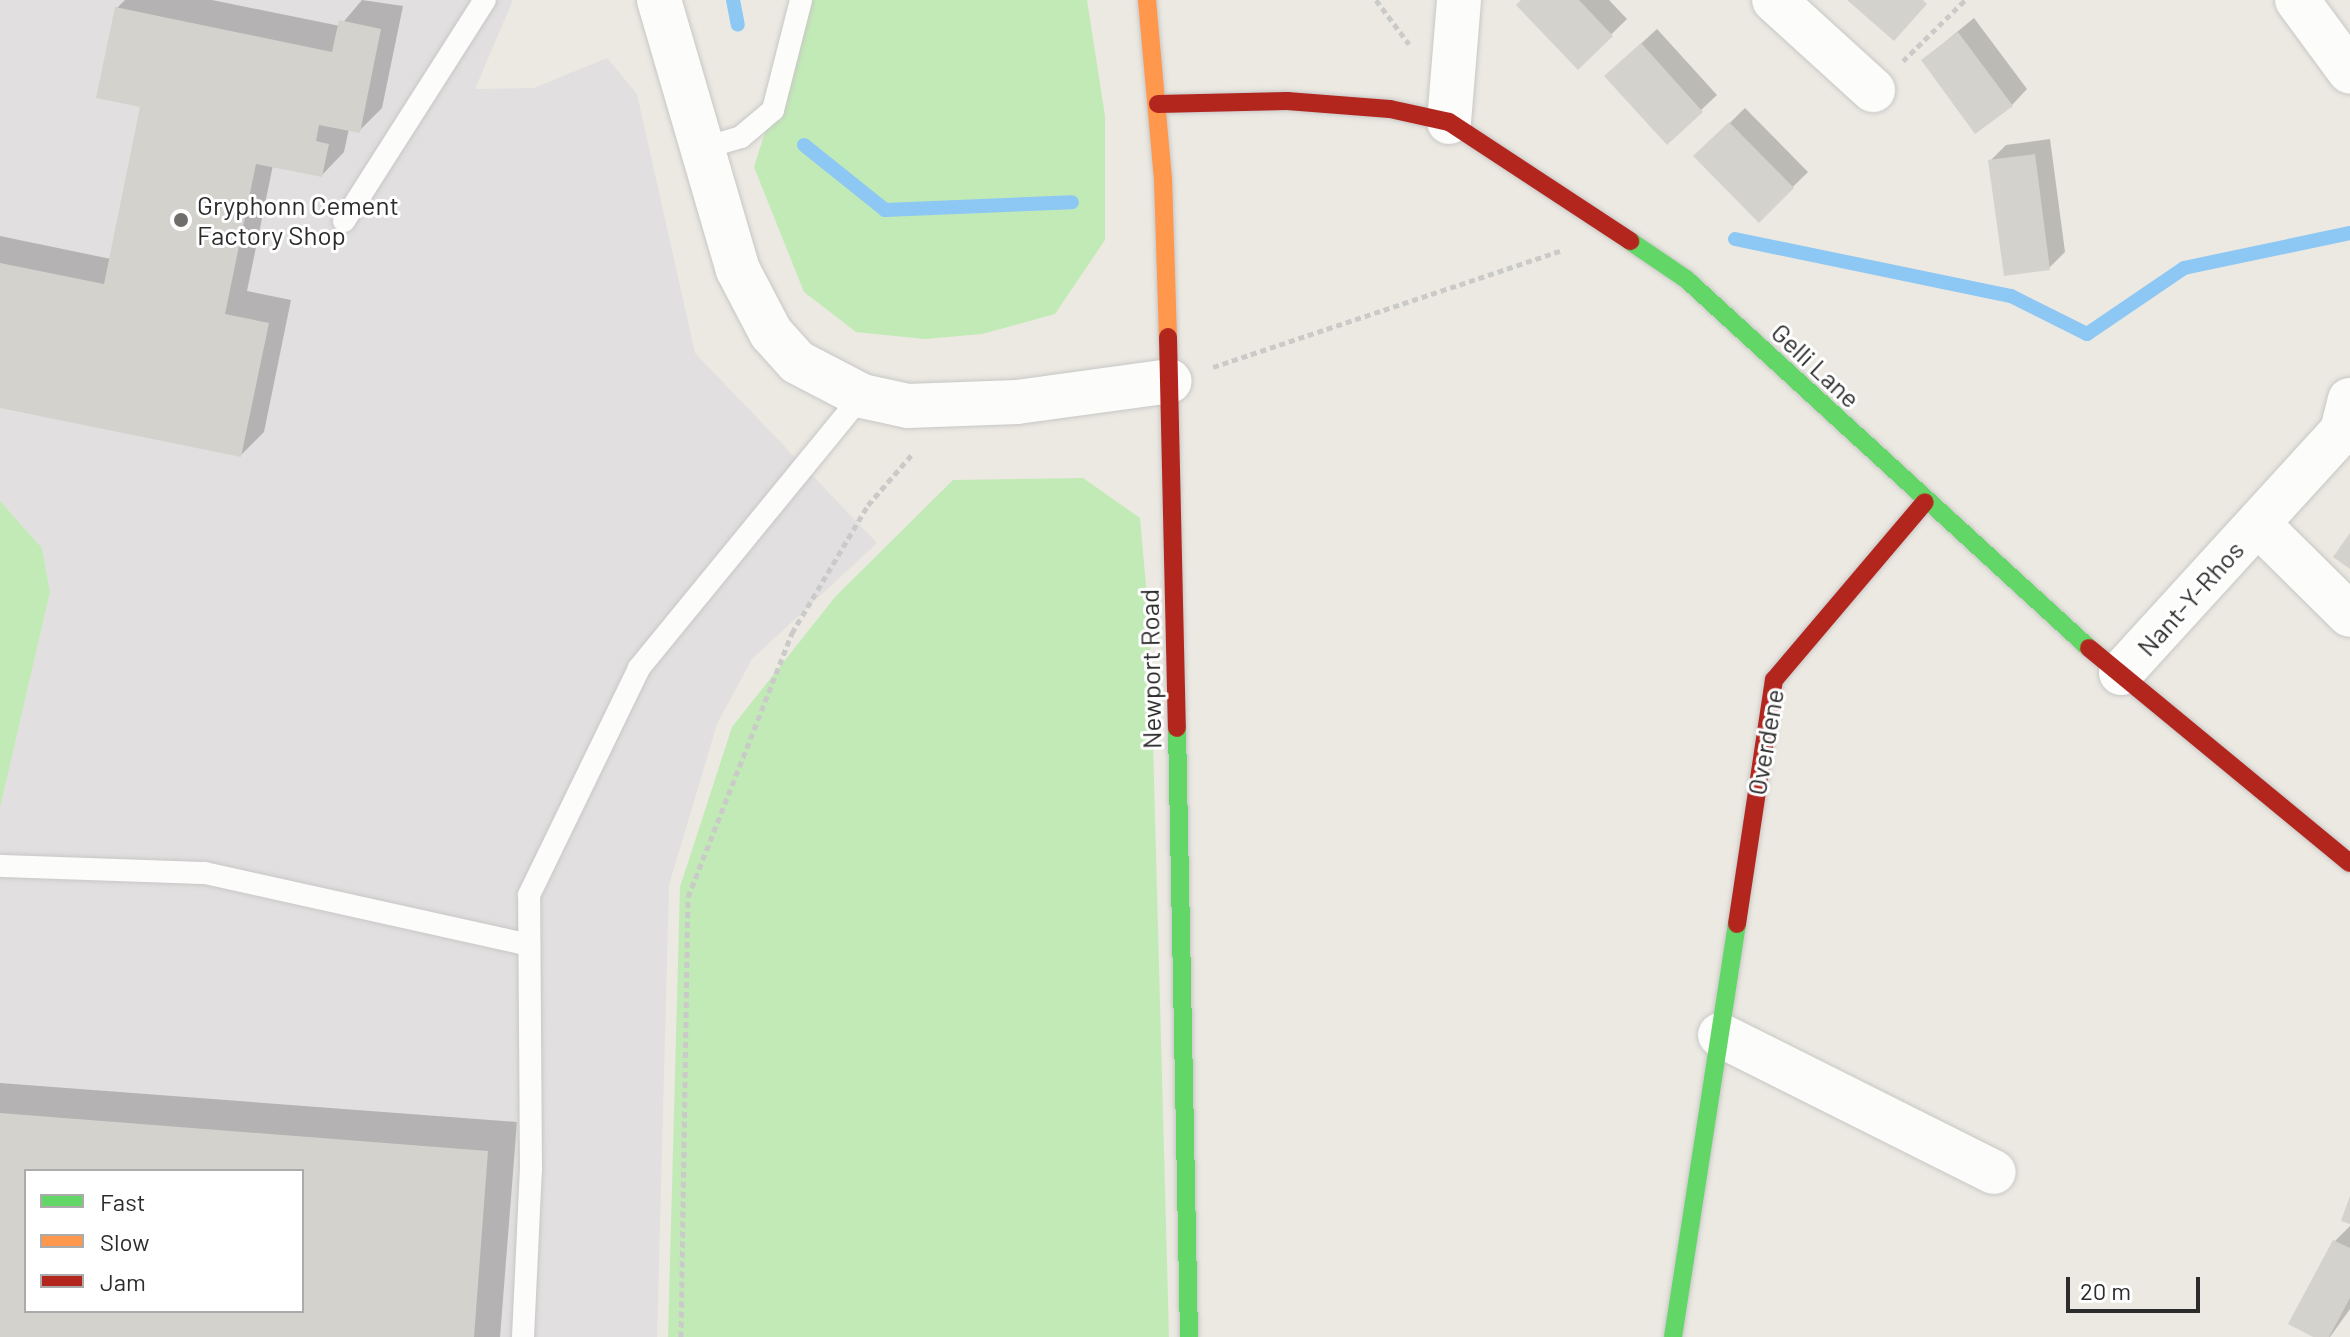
<!DOCTYPE html>
<html>
<head>
<meta charset="utf-8">
<style>
  body { margin:0 }
  #map { position:relative; width:2350px; height:1337px; overflow:hidden; background:#ebe9e1; font-family:Barlow,sans-serif }
  div>[style] { position:absolute }
  .industrial>* { inset:0; background:#e2dfe0 }
  .green>* { inset:0; background:#c2eab6 }
  .shadow>* { inset:0; background:#0003 }
  .stream>* { height:14px; margin:-7px; padding:0 7px; transform-origin:7px; border-radius:7px; background:#8dc7f4 }
  .building>* { inset:0; background:#d4d2cc }
  .path>* { height:5px; margin-top:-2.5px; transform-origin:0; background:repeating-linear-gradient(90deg,#cacac9 0 6px,transparent 0 10px) }
  .roads { filter:drop-shadow(0 0 2px #c8c7c7) drop-shadow(0 0 2px #c8c7c7) }
  .lane>* { height:22px; margin:-11px; padding:0 11px; transform-origin:11px; border-radius:11px; background:#fcfcfa }
  .street>* { height:44px; margin:-22px; padding:0 22px; transform-origin:22px; border-radius:22px; background:#fcfcfa }
  .fast>* { height:18px; margin:-9px; padding:0 9px; transform-origin:9px; border-radius:9px; background:#63d668 }
  .slow>* { height:18px; margin:-9px; padding:0 9px; transform-origin:9px; border-radius:9px; background:#ff974d }
  .jam>* { height:18px; margin:-9px; padding:0 9px; transform-origin:9px; border-radius:9px; background:#b3261e }
  .dots>* { width:22px; height:22px; translate:-50% -50%; box-sizing:border-box; border:4px solid #fff; border-radius:50% }
  span { translate:-50% -50%; white-space:nowrap; text-align:center; line-height:1.15; -webkit-text-stroke:6px #fff; paint-order:stroke }
  .poi-label { font-size:26px; color:#2c2c2c }
  .left { translate:0 -50%; text-align:left }
  .street-label { font-size:26px; color:#2c2c2c }
  .legend { position:absolute; left:24px; top:1169px; width:280px; height:144px; box-sizing:border-box; background:#fff; border:2px solid #ababab; margin:0; padding:10px 14px; list-style:none; font-size:24px; color:#2c2c2c }
  .legend li { display:flex; align-items:center; gap:16px; height:40px }
  .legend b { width:40px; border:2px solid #ababab }
  .scale { position:absolute; left:2066px; top:1277px; width:134px; height:36px; box-sizing:border-box; border:4px solid #2c2c2c; border-top:0; padding-left:10px; font-size:24px; line-height:28px; white-space:nowrap; color:#2c2c2c; -webkit-text-stroke:6px #fff; paint-order:stroke }
</style>
</head>
<body>
<div id="map">
  <div class="industrial">
    <i style="clip-path:polygon(evenodd,0 0,513px 0,475px 89px,534px 88px,607px 58px,637px 94px,695px 353px,877px 543px,752px 659px,717px 724px,669px 885px,657px 1337px,0 1337px,0 808px,50px 592px,42px 548px,0 501px,0 0,26px 1171px,302px 1171px,302px 1311px,26px 1311px,26px 1171px)"></i>
  </div>
  <div class="green">
    <i style="clip-path:polygon(807px 0,1087px 0,1105px 116px,1105px 240px,1055px 314px,982px 334px,925px 339px,856px 332px,804px 292px,754px 167px)"></i>
    <i style="clip-path:polygon(1083px 478px,1140px 518px,1150px 632px,1169px 1337px,668px 1337px,680px 887px,732px 727px,835px 597px,953px 480px)"></i>
    <i style="clip-path:polygon(0 501px,42px 548px,50px 592px,0 808px)"></i>
  </div>
  <div class="shadow">
    <i style="clip-path:polygon(125px 0,212px 0,340px 26px,362px 0,403px 6px,382px 108px,359px 131px,349px 129px,344px 152px,322px 175px,273px 165px,247px 291px,291px 300px,264px 432px,241px 455px,0 406px,0 236px,111px 259px,143px 106px,117px 8px)"></i>
    <i style="clip-path:polygon(1524px 0,1609px 0,1627px 19px,1578px 67px)"></i>
    <i style="clip-path:polygon(1974px 18px,2027px 89px,2012px 105px,1923px 60px)"></i>
    <i style="clip-path:polygon(1657px 29px,1717px 95px,1667px 142px,1622px 61px)"></i>
    <i style="clip-path:polygon(1745px 108px,1808px 172px,1759px 220px,1696px 156px)"></i>
    <i style="clip-path:polygon(2050px 139px,2065px 252px,2049px 268px,1990px 161px,2006px 145px)"></i>
    <i style="clip-path:polygon(evenodd,0 1083px,517px 1122px,500px 1337px,0 1337px,0 1083px,26px 1171px,302px 1171px,302px 1311px,26px 1311px,26px 1171px)"></i>
    <i style="clip-path:polygon(2350px 1226px,2350px 1309px,2330px 1337px,2317px 1337px,2291px 1323px,2335px 1241px)"></i>
  </div>
  <div class="stream">
    <i style="left:733px;top:0;width:25px;rotate:79deg"></i>
    <i style="left:804px;top:145px;width:104px;rotate:38.7deg"></i>
    <i style="left:885px;top:210px;width:187px;rotate:-2.4deg"></i>
    <i style="left:1735px;top:239px;width:282px;rotate:11.7deg"></i>
    <i style="left:2011px;top:296px;width:85px;rotate:26.6deg"></i>
    <i style="left:2087px;top:334px;width:117px;rotate:-34.2deg"></i>
    <i style="left:2184px;top:268px;width:170px;rotate:-11.9deg"></i>
  </div>
  <div class="building">
    <i style="clip-path:polygon(1521px 0,1579px 0,1613px 36px,1578px 70px,1516px 5px)"></i>
    <i style="clip-path:polygon(1847px 0,1923px 0,1927px 4px,1894px 41px)"></i>
    <i style="clip-path:polygon(115px 7px,332px 52px,339px 20px,381px 29px,360px 133px,319px 125px,316px 141px,329px 144px,322px 177px,256px 164px,225px 314px,269px 323px,241px 457px,0 408px,0 263px,104px 284px,140px 107px,96px 98px)"></i>
    <i style="clip-path:polygon(1958px 32px,2013px 106px,1975px 134px,1921px 60px)"></i>
    <i style="clip-path:polygon(1641px 43px,1703px 112px,1667px 145px,1604px 76px)"></i>
    <i style="clip-path:polygon(1729px 122px,1794px 188px,1759px 223px,1693px 156px)"></i>
    <i style="clip-path:polygon(2035px 154px,2050px 270px,2004px 276px,1988px 160px)"></i>
    <i style="clip-path:polygon(2350px 533px,2350px 569px,2333px 557px)"></i>
    <i style="clip-path:polygon(evenodd,0 1113px,488px 1151px,474px 1337px,0 1337px,0 1113px,26px 1171px,302px 1171px,302px 1311px,26px 1311px,26px 1171px)"></i>
    <i style="clip-path:polygon(2350px 1196px,2350px 1224px,2341px 1221px)"></i>
    <i style="clip-path:polygon(2333px 1240px,2350px 1248px,2350px 1298px,2329px 1337px,2313px 1337px,2288px 1324px)"></i>
  </div>
  <div class="path">
    <i style="left:1376px;top:0;width:55px;rotate:53.1deg"></i>
    <i style="left:1903px;top:61px;width:87px;rotate:-44.5deg"></i>
    <i style="left:1213px;top:367px;width:369px;rotate:-18.5deg"></i>
    <i style="left:681px;top:1337px;width:440px;rotate:-89.1deg"></i>
    <i style="left:688px;top:897px;width:284px;rotate:-68.5deg"></i>
    <i style="left:792px;top:633px;width:149px;rotate:-59.3deg"></i>
    <i style="left:868px;top:505px;width:70px;rotate:-49deg"></i>
  </div>
  <div class="roads">
    <div class="lane">
      <i style="left:701px;top:149px;width:42px;rotate:-16.7deg"></i>
      <i style="left:741px;top:137px;width:42px;rotate:-40.2deg"></i>
      <i style="left:773px;top:110px;width:114px;rotate:-75.7deg"></i>
      <i style="left:344px;top:221px;width:262px;rotate:-57.5deg"></i>
      <i style="left:0;top:866px;width:205px;rotate:2deg"></i>
      <i style="left:205px;top:873px;width:332px;rotate:12.5deg"></i>
      <i style="left:523px;top:1337px;width:167px;rotate:-87.3deg"></i>
      <i style="left:531px;top:1170px;width:275px;rotate:-90.4deg"></i>
      <i style="left:529px;top:895px;width:252px;rotate:-64.1deg"></i>
      <i style="left:639px;top:668px;width:352px;rotate:-50.7deg"></i>
    </div>
    <div class="street">
      <i style="left:659px;top:0;width:281px;rotate:73.7deg"></i>
      <i style="left:738px;top:270px;width:71px;rotate:62.4deg"></i>
      <i style="left:771px;top:333px;width:39px;rotate:48deg"></i>
      <i style="left:797px;top:362px;width:73px;rotate:27.6deg"></i>
      <i style="left:862px;top:396px;width:47px;rotate:12.3deg"></i>
      <i style="left:908px;top:406px;width:109px;rotate:-2.1deg"></i>
      <i style="left:1017px;top:402px;width:154px;rotate:-7.8deg"></i>
      <i style="left:1774px;top:0;width:134px;rotate:42.3deg"></i>
      <i style="left:2297px;top:0;width:89px;rotate:53.6deg"></i>
      <i style="left:1449px;top:122px;width:122px;rotate:-85.3deg"></i>
      <i style="left:2258px;top:524px;width:129px;rotate:44.7deg"></i>
      <i style="left:2121px;top:673px;width:328px;rotate:-47.6deg"></i>
      <i style="left:2342px;top:431px;width:32px;rotate:-76deg"></i>
      <i style="left:1720px;top:1035px;width:306px;rotate:26.6deg"></i>
    </div>
    <div class="fast">
      <i style="left:1630px;top:241px;width:68px;rotate:34.2deg"></i>
      <i style="left:1686px;top:279px;width:546px;rotate:42.48deg"></i>
      <i style="left:1177px;top:728px;width:609px;rotate:88.87deg"></i>
      <i style="left:1673px;top:1337px;width:418px;rotate:-81.2deg"></i>
    </div>
    <div class="slow">
      <i style="left:1147px;top:0;width:180px;rotate:84.9deg"></i>
      <i style="left:1163px;top:179px;width:158px;rotate:88.2deg"></i>
    </div>
    <div class="jam">
      <i style="left:1158px;top:104px;width:129px;rotate:-1.3deg"></i>
      <i style="left:1287px;top:101px;width:103px;rotate:4.4deg"></i>
      <i style="left:1390px;top:109px;width:60px;rotate:12.4deg"></i>
      <i style="left:1449px;top:122px;width:217px;rotate:33.3deg"></i>
      <i style="left:1168px;top:337px;width:391px;rotate:88.7deg"></i>
      <i style="left:2089px;top:648px;width:338px;rotate:39.5deg"></i>
      <i style="left:1737px;top:924px;width:247px;rotate:-81.4deg"></i>
      <i style="left:1774px;top:680px;width:233px;rotate:-49.7deg"></i>
    </div>
  </div>
  <div class="dots">
    <i style="left:181px;top:220px;background:#6f6e6b"></i>
  </div>
  <div class="poi-label">
    <span class="left" style="left:197px;top:220px">Gryphonn Cement<br>Factory Shop</span>
  </div>
  <div class="street-label">
    <span style="left:1816px;top:365px;rotate:43deg">Gelli Lane</span>
    <span style="left:2190px;top:598px;rotate:-48deg">Nant-Y-Rhos</span>
    <span style="left:1150px;top:669px;rotate:-91deg">Newport Road</span>
    <span style="left:1765px;top:742px;rotate:-80deg">Overdene</span>
  </div>
  <ul class="legend">
  <li><b style="height:10px;background:#63d668"></b>Fast</li>
  <li><b style="height:10px;background:#ff974d"></b>Slow</li>
  <li><b style="height:10px;background:#b3261e"></b>Jam</li>
  </ul>
  <div class="scale">20 m</div>
</div>
</body>
</html>
